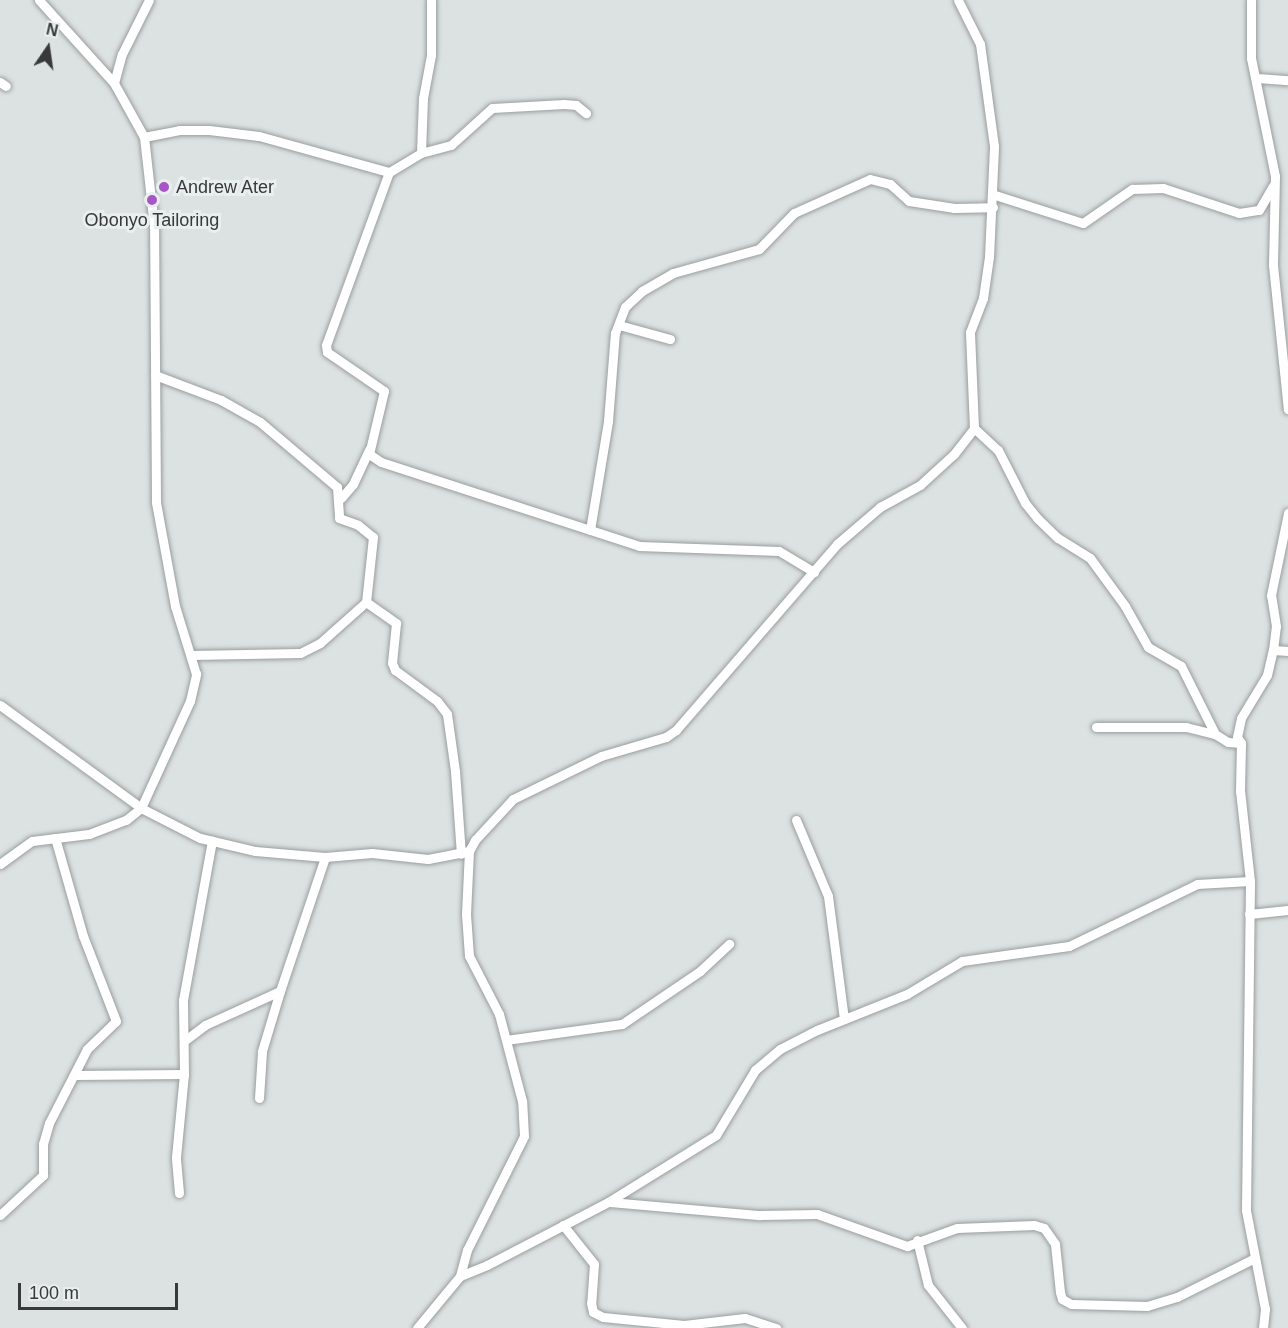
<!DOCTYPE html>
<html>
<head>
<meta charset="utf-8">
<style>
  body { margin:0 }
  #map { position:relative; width:1288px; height:1328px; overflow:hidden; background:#dce1e1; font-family:Helvetica,sans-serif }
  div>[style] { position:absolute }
  .roads { filter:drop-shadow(0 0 2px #999e9e) drop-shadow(0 0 2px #999e9e) }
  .street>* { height:9px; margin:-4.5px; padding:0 4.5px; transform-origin:4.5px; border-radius:4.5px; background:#fff }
  .dots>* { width:16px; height:16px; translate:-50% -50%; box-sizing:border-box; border:3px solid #e9eeee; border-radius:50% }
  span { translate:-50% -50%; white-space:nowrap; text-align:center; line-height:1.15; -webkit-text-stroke:6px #e9eeee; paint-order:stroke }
  .poi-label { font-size:18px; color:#383a3a }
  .left { translate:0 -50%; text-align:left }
  .north { position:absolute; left:18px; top:18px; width:60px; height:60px; -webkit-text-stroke:4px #e9eeee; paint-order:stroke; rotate:13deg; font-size:16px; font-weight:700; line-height:24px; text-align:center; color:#383a3a }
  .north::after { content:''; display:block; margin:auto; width:21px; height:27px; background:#383a3a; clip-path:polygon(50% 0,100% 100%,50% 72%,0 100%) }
  .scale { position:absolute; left:18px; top:1283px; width:160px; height:27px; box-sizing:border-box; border:3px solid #383a3a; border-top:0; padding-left:8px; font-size:18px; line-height:21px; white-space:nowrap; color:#383a3a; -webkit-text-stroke:4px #e9eeee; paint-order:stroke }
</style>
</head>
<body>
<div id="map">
  <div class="roads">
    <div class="street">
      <i style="left:431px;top:0;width:55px;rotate:90deg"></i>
      <i style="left:431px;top:55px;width:44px;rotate:100.5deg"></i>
      <i style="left:423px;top:98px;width:55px;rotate:92.1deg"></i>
      <i style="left:421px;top:153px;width:37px;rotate:149deg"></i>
      <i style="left:389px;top:172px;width:184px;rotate:110deg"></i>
      <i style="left:326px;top:345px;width:7px;rotate:82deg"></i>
      <i style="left:327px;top:352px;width:69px;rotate:34.4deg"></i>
      <i style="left:384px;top:391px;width:65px;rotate:103.4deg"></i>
      <i style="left:369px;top:454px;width:14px;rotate:34deg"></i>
      <i style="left:381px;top:462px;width:271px;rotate:18deg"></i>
      <i style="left:639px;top:546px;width:140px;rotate:2deg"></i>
      <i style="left:779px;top:551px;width:41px;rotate:31deg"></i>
      <i style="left:1251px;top:0;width:58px;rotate:90deg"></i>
      <i style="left:1251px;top:58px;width:120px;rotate:78.5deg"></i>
      <i style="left:1275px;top:176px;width:89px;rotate:91.3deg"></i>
      <i style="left:1273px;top:265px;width:145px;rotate:84.1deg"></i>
      <i style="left:1257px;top:78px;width:31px;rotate:4deg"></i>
      <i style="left:0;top:82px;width:7px;rotate:34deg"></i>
      <i style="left:114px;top:83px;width:30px;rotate:-75deg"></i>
      <i style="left:122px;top:54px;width:60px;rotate:-63.4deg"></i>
      <i style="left:144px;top:137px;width:36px;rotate:-11deg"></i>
      <i style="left:179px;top:130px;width:30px"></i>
      <i style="left:209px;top:130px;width:50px;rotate:6.8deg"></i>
      <i style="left:259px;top:136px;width:135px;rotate:15.5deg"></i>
      <i style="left:421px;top:153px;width:31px;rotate:-15deg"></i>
      <i style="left:451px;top:145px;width:55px;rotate:-42.1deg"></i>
      <i style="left:492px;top:108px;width:72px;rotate:-3.2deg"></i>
      <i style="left:564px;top:104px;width:12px;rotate:5deg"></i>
      <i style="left:576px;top:105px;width:13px;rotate:39deg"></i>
      <i style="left:995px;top:195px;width:92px;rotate:17.7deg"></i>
      <i style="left:1083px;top:223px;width:60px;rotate:-34.8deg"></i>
      <i style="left:1132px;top:189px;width:31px;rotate:-2deg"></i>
      <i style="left:1163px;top:188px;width:80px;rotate:18.2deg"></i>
      <i style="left:1239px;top:213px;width:20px;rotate:-9deg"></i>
      <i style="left:1259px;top:210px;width:28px;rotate:-60deg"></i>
      <i style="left:619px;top:325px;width:53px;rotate:15.4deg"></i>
      <i style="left:155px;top:375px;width:71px;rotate:20.7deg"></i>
      <i style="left:221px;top:400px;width:45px;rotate:29.4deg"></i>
      <i style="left:260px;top:422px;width:101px;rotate:40.2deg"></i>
      <i style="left:337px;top:487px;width:31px;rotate:86deg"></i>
      <i style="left:339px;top:518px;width:20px;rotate:20deg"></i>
      <i style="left:358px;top:525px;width:19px;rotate:39deg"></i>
      <i style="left:373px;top:537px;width:65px;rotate:96.1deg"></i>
      <i style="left:366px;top:602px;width:62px;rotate:138.3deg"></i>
      <i style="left:320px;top:643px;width:22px;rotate:153deg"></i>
      <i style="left:300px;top:653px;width:108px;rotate:178.9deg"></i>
      <i style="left:974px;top:428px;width:33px;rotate:43deg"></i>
      <i style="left:998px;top:450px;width:59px;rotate:63deg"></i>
      <i style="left:1025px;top:503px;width:19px;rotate:51deg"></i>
      <i style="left:1037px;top:518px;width:29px;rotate:44deg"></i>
      <i style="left:1058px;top:538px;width:38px;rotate:32deg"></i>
      <i style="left:1090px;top:558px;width:59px;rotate:53.9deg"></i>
      <i style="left:1125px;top:606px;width:47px;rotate:60.7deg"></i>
      <i style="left:1148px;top:647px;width:38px;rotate:30deg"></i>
      <i style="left:1181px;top:666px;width:76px;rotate:63.4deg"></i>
      <i style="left:1215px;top:734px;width:15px;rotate:32deg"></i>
      <i style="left:1228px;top:742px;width:13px;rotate:4deg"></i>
      <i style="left:341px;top:498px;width:18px;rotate:-49deg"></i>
      <i style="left:353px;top:484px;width:38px;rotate:-65deg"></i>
      <i style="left:590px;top:530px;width:110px;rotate:-80.6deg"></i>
      <i style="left:608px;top:421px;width:88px;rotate:-85.5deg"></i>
      <i style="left:615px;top:333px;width:28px;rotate:-69deg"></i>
      <i style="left:625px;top:307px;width:23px;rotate:-43deg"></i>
      <i style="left:642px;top:291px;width:36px;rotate:-30deg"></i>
      <i style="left:673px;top:273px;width:89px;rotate:-15.6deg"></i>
      <i style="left:759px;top:249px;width:50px;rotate:-45.8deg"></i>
      <i style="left:794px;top:213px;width:83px;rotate:-24.1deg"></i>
      <i style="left:870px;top:179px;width:21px;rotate:14deg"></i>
      <i style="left:890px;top:184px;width:25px;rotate:42deg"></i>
      <i style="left:909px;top:201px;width:46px;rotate:8.8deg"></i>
      <i style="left:954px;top:208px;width:39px;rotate:-1deg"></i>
      <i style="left:366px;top:602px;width:37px;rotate:35deg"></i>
      <i style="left:396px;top:623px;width:40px;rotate:95.7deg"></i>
      <i style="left:392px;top:663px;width:8px;rotate:67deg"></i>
      <i style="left:395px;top:670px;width:52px;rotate:36.4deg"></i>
      <i style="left:437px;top:701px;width:16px;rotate:52deg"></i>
      <i style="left:447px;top:714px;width:58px;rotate:82deg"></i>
      <i style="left:455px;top:771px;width:83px;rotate:85.9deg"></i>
      <i style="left:1273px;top:650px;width:15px;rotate:4deg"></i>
      <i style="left:0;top:705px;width:175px;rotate:36.1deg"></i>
      <i style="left:141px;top:808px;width:66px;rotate:27deg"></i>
      <i style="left:200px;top:838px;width:57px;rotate:13.3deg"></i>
      <i style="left:255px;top:851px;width:70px;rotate:4.9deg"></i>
      <i style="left:325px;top:857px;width:47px;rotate:-4.9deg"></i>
      <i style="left:372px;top:853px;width:56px;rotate:6.1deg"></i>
      <i style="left:428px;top:859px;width:42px;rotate:-11deg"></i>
      <i style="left:1096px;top:727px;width:90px"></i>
      <i style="left:1186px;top:727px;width:30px;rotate:14deg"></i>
      <i style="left:796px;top:820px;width:82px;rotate:67.2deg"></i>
      <i style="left:828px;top:896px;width:124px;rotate:82.6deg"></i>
      <i style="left:0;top:864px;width:39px;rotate:-36deg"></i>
      <i style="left:32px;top:841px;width:57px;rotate:-7deg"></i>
      <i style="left:89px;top:834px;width:40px;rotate:-21deg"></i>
      <i style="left:126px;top:820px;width:19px;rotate:-39deg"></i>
      <i style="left:141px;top:808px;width:118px;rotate:-65.4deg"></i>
      <i style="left:190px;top:701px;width:28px;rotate:-77deg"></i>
      <i style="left:196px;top:674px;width:71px;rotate:-107.2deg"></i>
      <i style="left:175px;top:606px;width:106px;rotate:-100.4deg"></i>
      <i style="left:156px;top:502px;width:276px;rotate:-90.4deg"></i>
      <i style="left:154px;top:226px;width:90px;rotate:-96.4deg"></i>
      <i style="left:144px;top:137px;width:62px;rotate:-119.1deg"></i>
      <i style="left:114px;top:83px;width:112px;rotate:-132.1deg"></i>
      <i style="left:1249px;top:914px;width:39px;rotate:-6deg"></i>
      <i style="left:506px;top:1040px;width:117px;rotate:-7.9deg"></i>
      <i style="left:622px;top:1024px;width:94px;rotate:-34.2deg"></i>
      <i style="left:700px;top:971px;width:40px;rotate:-43deg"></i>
      <i style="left:184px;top:1041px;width:26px;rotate:-37deg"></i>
      <i style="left:205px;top:1025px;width:82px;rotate:-24.4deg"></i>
      <i style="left:280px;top:991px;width:141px;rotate:-71.4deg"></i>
      <i style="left:74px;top:1075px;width:110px;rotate:-0.5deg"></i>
      <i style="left:259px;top:1098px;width:47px;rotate:-86.3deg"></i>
      <i style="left:262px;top:1051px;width:63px;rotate:-73.3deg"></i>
      <i style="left:179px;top:1193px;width:36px;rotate:-95deg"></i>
      <i style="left:176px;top:1157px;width:83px;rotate:-84.5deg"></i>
      <i style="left:184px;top:1074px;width:74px;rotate:-90.8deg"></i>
      <i style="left:183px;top:1000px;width:162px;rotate:-79.7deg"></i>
      <i style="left:610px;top:1202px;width:151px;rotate:5deg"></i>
      <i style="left:760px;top:1215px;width:57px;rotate:-1deg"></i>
      <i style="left:817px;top:1214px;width:96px;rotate:19.6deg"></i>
      <i style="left:907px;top:1246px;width:53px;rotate:-19.8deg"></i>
      <i style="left:957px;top:1228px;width:77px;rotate:-2.2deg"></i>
      <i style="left:1034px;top:1225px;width:10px;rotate:17deg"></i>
      <i style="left:1044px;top:1228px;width:19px;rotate:55deg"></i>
      <i style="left:1055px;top:1244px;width:48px;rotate:84.1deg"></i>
      <i style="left:1060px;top:1292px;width:7px;rotate:74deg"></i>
      <i style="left:1062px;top:1299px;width:10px;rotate:29deg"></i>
      <i style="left:1071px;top:1304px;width:76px;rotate:1.5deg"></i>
      <i style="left:1147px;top:1306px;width:31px;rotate:-17deg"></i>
      <i style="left:1177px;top:1297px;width:87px;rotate:-26.6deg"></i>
      <i style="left:0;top:1215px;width:59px;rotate:-42.9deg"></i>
      <i style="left:43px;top:1175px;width:31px;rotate:-90deg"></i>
      <i style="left:43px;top:1144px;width:22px;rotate:-74deg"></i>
      <i style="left:49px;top:1123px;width:83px;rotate:-62.8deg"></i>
      <i style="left:87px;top:1049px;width:40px;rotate:-44deg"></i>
      <i style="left:116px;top:1021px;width:91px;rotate:-111.2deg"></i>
      <i style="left:83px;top:936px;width:102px;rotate:-105.9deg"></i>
      <i style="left:563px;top:1225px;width:50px;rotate:51.5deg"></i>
      <i style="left:594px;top:1264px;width:39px;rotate:94deg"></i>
      <i style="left:591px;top:1303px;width:9px;rotate:77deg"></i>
      <i style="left:593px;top:1312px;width:11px;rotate:27deg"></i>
      <i style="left:603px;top:1317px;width:81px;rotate:5.6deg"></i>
      <i style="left:684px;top:1325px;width:61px;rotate:-6.5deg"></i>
      <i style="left:745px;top:1318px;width:33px;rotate:18deg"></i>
      <i style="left:917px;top:1240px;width:46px;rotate:76.3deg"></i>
      <i style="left:928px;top:1285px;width:55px;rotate:51.7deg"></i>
      <i style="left:460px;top:1276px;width:29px;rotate:-22deg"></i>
      <i style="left:487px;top:1265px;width:136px;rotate:-27.5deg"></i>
      <i style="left:608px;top:1202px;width:127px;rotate:-31.8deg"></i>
      <i style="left:716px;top:1135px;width:76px;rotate:-59deg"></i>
      <i style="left:755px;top:1070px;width:33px;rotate:-40deg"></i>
      <i style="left:780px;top:1049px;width:42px;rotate:-27.2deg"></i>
      <i style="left:817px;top:1030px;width:97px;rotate:-21.8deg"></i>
      <i style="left:907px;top:994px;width:64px;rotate:-31deg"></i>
      <i style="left:962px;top:961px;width:108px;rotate:-8deg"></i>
      <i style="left:1069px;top:946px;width:142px;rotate:-25.8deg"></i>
      <i style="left:1197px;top:884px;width:53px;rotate:-3.2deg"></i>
      <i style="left:417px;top:1328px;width:67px;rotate:-50.4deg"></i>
      <i style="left:460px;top:1276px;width:27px;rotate:-75deg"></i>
      <i style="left:467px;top:1250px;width:127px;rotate:-63.4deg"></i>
      <i style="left:524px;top:1136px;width:35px;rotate:-93deg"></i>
      <i style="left:522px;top:1101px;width:90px;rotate:-104.8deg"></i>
      <i style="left:499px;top:1014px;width:65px;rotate:-117.3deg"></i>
      <i style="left:469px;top:956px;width:42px;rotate:-94.1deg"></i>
      <i style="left:466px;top:914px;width:63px;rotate:-87.3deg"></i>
      <i style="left:469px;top:851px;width:13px;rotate:-61deg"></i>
      <i style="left:475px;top:840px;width:56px;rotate:-47.2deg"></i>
      <i style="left:513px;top:799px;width:98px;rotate:-26deg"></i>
      <i style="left:601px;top:756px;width:68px;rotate:-16.3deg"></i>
      <i style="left:666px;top:737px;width:12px;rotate:-35deg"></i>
      <i style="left:676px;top:730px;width:246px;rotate:-49.1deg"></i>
      <i style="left:837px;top:544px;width:57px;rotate:-40.7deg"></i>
      <i style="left:880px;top:507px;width:46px;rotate:-28.8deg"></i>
      <i style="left:920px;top:485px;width:46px;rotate:-42.4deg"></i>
      <i style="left:954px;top:454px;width:33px;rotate:-52deg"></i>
      <i style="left:974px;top:428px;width:96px;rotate:-92.4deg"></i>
      <i style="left:970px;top:332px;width:36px;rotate:-69deg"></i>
      <i style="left:983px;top:298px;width:41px;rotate:-81.7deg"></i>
      <i style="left:989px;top:257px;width:111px;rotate:-87.4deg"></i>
      <i style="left:994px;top:146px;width:103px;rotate:-97.8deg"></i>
      <i style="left:980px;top:44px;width:49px;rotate:-116.6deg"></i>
      <i style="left:1263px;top:1328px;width:19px;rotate:-84deg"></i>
      <i style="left:1265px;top:1309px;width:101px;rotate:-100.9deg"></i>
      <i style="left:1246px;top:1210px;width:329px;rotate:-89.3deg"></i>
      <i style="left:1250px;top:881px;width:91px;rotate:-96.3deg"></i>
      <i style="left:1240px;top:791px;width:48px;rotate:-88.8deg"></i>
      <i style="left:1241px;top:743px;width:7px;rotate:-124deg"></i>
      <i style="left:1237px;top:737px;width:19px;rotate:-78deg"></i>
      <i style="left:1241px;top:718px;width:50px;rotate:-58.8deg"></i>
      <i style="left:1267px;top:675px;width:26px;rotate:-77deg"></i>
      <i style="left:1273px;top:650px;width:24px;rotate:-83deg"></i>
      <i style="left:1276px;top:626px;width:31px;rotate:-99deg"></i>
      <i style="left:1271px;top:595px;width:84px;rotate:-78.3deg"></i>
    </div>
  </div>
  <div class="dots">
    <i style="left:164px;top:187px;background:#a856c6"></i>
    <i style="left:152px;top:200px;background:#a856c6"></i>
  </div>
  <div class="poi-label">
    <span class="left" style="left:176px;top:187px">Andrew Ater</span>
    <span style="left:152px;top:220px">Obonyo Tailoring</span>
  </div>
  <div class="north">N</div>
  <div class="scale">100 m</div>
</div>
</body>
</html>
